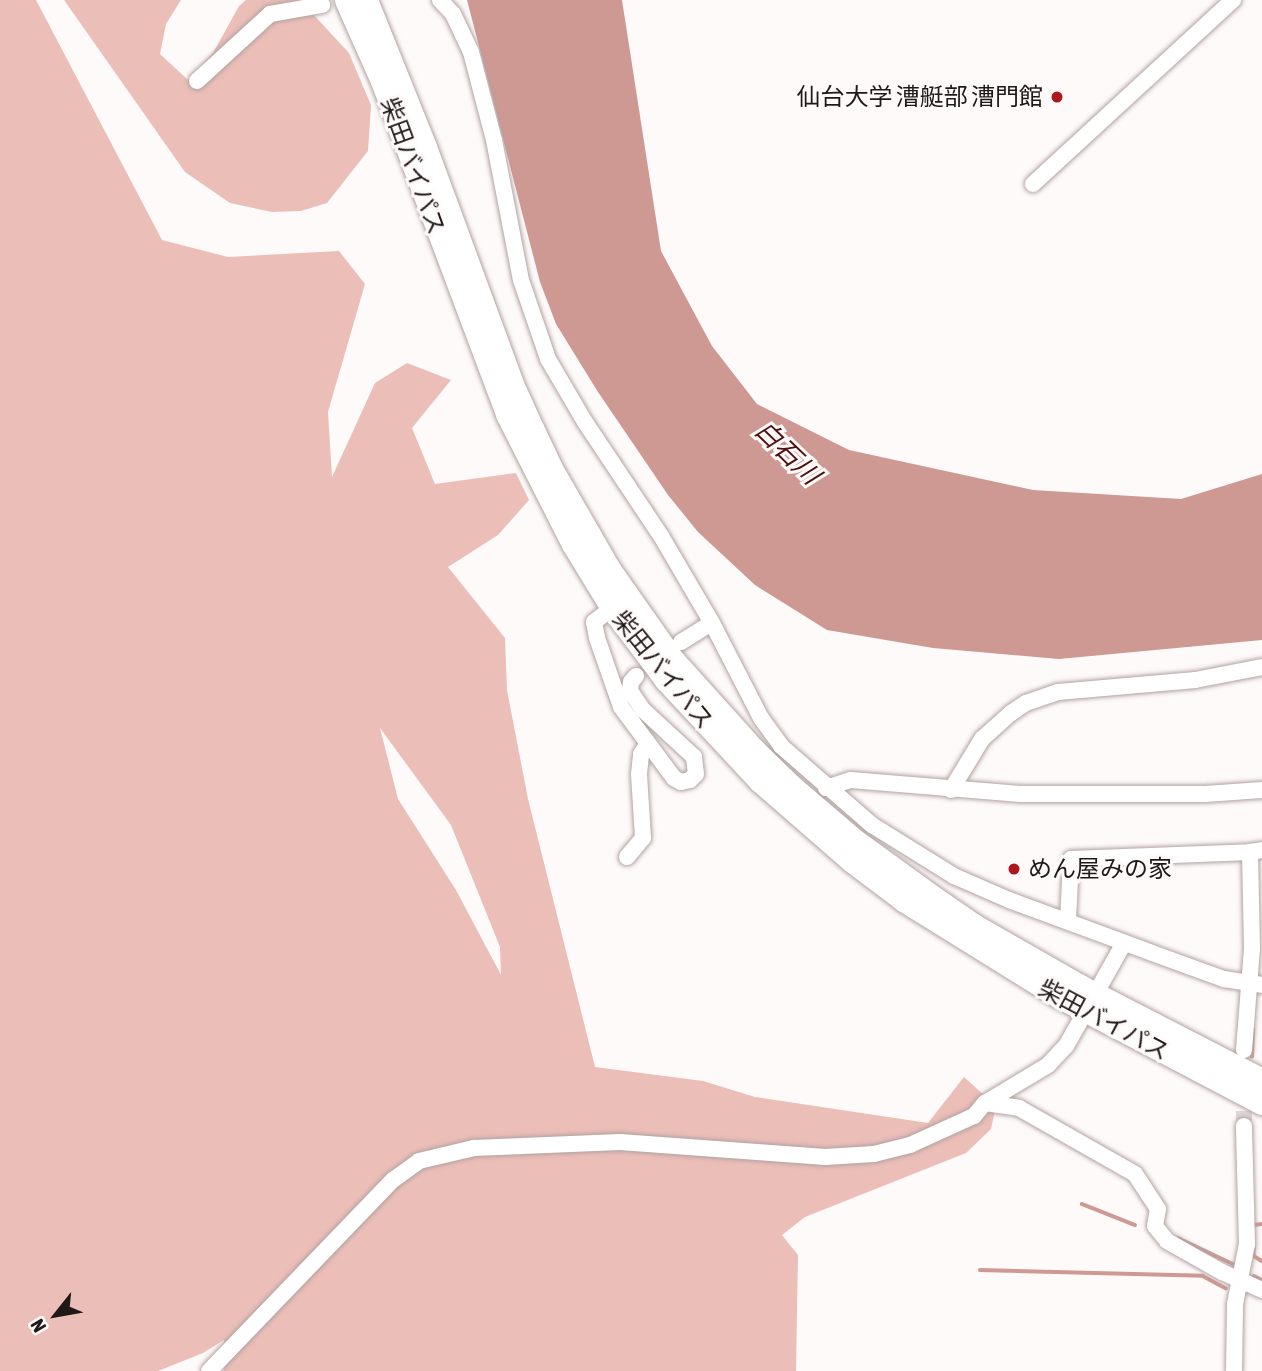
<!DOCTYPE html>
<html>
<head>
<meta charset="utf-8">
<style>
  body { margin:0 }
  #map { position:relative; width:1262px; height:1371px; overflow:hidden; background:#fefafa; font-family:"Asap Condensed","Noto Sans JP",sans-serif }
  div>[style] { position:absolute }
  .green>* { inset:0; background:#ecbeb8 }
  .water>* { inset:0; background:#ce9993 }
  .stream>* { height:3.5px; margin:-1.75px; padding:0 1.75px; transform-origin:1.75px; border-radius:1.75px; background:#ce9993 }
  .minor-tunnel>* { height:16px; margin-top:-8px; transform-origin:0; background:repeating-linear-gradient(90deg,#ddd8d8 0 16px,transparent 0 24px) }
  .roads { filter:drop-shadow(0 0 2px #b2a2a0) drop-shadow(0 0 2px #b2a2a0) }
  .minor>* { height:16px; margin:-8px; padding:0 8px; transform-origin:8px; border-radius:8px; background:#fff }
  .highway>* { height:23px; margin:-11.5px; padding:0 11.5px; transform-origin:11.5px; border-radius:11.5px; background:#fff }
  .dots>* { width:19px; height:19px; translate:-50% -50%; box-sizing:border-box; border:4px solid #fefafa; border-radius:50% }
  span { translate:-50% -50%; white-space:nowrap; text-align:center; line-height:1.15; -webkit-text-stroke:6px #fefafa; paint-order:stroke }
  .poi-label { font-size:24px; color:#1f1918 }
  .right { translate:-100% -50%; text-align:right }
  .left { translate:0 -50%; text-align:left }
  .street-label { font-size:24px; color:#1f1918 }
  .water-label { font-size:26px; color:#511110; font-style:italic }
  .north { position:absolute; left:21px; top:1280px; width:70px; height:70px; -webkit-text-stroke:5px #fefafa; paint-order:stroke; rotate:239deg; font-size:19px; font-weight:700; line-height:28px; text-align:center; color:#1f1918 }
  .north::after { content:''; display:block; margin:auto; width:24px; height:32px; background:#1f1918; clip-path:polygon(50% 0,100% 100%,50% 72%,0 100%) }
</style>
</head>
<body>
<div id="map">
  <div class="green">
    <i style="clip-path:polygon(evenodd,0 0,36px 0,162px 240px,228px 257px,339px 251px,365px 284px,328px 412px,332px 477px,375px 383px,407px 363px,451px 380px,412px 428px,435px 484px,516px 473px,529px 500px,498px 535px,448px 567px,505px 638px,507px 690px,528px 799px,595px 1067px,703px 1081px,755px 1097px,928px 1123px,964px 1077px,996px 1106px,991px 1129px,966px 1153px,805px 1217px,782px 1235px,798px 1255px,796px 1371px,224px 1371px,224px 1340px,203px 1353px,158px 1371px,0 1371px,0 0,380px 728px,451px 825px,500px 947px,501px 975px,456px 890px,398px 799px,380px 728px)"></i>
    <i style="clip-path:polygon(64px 0,181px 0,166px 24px,160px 54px,188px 80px,213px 53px,239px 6px,246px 0,300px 0,349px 53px,371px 105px,368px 151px,327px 203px,301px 211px,272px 212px,230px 203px,185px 172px)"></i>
  </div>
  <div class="water">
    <i style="clip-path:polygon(467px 0,622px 0,661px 251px,712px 346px,757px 404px,849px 450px,1033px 490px,1181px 499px,1262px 474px,1262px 640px,1059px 659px,933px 648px,827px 630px,755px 585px,698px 532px,668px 495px,598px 392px,556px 324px,540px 282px)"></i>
  </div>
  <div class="stream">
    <i style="left:1252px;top:1057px;width:27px;rotate:-88deg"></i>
    <i style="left:1082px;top:1204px;width:57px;rotate:21.6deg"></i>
    <i style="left:1253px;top:1228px;width:3px;rotate:-90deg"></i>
    <i style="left:1253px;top:1225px;width:9px;rotate:-6deg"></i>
    <i style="left:1178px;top:1238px;width:61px;rotate:25.3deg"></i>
    <i style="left:1254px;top:1246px;width:10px;rotate:90deg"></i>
    <i style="left:1254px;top:1256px;width:9px;rotate:32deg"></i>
    <i style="left:980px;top:1270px;width:223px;rotate:1.5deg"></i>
    <i style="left:1203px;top:1276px;width:26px;rotate:28deg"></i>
    <i style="left:1254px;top:1276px;width:9px;rotate:27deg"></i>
  </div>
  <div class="minor-tunnel">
    <i style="left:1244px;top:1087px;width:39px;rotate:90deg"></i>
  </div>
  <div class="roads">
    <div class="minor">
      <i style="left:440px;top:0;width:19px;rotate:47deg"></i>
      <i style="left:453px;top:14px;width:42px;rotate:64.7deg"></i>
      <i style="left:471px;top:52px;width:91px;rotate:75.4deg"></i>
      <i style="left:494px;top:140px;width:143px;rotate:79.1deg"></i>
      <i style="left:521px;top:280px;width:83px;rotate:71.1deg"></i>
      <i style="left:548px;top:359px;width:73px;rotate:59.6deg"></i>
      <i style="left:585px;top:422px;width:137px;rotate:56.3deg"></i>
      <i style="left:661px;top:536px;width:101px;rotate:59.6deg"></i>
      <i style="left:712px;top:623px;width:107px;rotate:62.7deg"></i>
      <i style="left:761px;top:718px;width:34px;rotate:54deg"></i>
      <i style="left:781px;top:746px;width:121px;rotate:41deg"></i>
      <i style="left:872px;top:825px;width:97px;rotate:31.9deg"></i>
      <i style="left:954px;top:876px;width:60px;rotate:23.6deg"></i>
      <i style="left:1009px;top:900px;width:153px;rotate:20.3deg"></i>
      <i style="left:1152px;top:953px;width:77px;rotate:19.9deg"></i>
      <i style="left:1224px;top:979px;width:38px;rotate:9deg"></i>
      <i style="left:197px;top:81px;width:99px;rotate:-42.5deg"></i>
      <i style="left:270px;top:14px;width:53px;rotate:-9.8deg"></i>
      <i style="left:1033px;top:184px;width:272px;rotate:-42.6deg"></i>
      <i style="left:612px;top:608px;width:23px;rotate:142deg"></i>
      <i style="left:594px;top:622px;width:16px;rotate:79deg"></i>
      <i style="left:597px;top:638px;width:73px;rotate:70.8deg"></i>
      <i style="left:621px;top:707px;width:89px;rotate:53.3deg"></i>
      <i style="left:674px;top:778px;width:8px;rotate:30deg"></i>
      <i style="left:681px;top:782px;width:9px;rotate:-13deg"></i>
      <i style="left:690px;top:780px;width:8px;rotate:-45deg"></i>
      <i style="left:696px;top:774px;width:17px;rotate:-97deg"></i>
      <i style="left:694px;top:757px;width:69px;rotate:-137.3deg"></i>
      <i style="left:643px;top:710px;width:23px;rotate:-124deg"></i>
      <i style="left:630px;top:691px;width:9px;rotate:-84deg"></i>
      <i style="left:631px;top:682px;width:8px;rotate:-50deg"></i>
      <i style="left:681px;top:642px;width:36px;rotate:-32deg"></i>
      <i style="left:826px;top:788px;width:26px;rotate:-18deg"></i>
      <i style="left:851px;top:780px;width:170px;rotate:4.7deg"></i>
      <i style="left:1020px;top:794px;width:185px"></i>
      <i style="left:1205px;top:794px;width:57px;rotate:-4deg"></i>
      <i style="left:951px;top:790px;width:60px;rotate:-58.7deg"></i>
      <i style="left:982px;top:739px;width:39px;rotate:-42deg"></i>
      <i style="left:1011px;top:713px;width:18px;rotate:-34deg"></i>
      <i style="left:1026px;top:703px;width:34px;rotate:-19deg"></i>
      <i style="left:1058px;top:692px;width:138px;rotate:-5deg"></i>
      <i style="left:1195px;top:680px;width:68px;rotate:-11deg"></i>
      <i style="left:627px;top:857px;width:25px;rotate:-50deg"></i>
      <i style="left:643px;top:838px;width:64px;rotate:-93.6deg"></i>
      <i style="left:639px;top:774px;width:20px;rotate:-84deg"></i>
      <i style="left:641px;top:754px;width:13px;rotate:-58deg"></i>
      <i style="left:1068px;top:921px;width:62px;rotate:-87.2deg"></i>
      <i style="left:1071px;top:859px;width:179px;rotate:-2.2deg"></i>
      <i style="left:1244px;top:1050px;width:102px;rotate:-85.5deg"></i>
      <i style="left:1252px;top:948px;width:96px;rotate:-91.2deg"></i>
      <i style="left:1250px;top:852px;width:12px;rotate:-9deg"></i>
      <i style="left:985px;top:1103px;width:34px;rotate:8deg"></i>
      <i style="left:1019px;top:1108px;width:133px;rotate:29.6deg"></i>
      <i style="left:1135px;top:1174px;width:42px;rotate:56.7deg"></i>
      <i style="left:1158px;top:1209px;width:17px;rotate:100deg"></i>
      <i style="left:1155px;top:1226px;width:19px;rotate:51deg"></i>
      <i style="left:1167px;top:1241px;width:63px;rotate:29.4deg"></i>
      <i style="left:1222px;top:1272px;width:44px;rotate:24.2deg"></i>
      <i style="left:209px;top:1371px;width:265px;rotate:-46.1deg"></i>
      <i style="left:393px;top:1180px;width:32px;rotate:-36deg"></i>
      <i style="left:419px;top:1161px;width:57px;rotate:-13.3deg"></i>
      <i style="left:474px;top:1148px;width:146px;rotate:-2.4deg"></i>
      <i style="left:620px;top:1142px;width:206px;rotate:4.2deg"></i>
      <i style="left:825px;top:1157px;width:49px;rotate:-3.5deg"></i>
      <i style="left:874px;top:1154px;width:37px;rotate:-14deg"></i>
      <i style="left:910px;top:1145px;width:70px;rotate:-24.4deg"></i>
      <i style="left:974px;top:1116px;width:17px;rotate:-50deg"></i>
      <i style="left:985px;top:1103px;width:74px;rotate:-31.1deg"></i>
      <i style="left:1048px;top:1065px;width:26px;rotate:-47deg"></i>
      <i style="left:1066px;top:1046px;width:118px;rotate:-60.6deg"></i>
      <i style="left:1234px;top:1371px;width:67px;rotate:-89.1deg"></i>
      <i style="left:1235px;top:1304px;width:61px;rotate:-78.7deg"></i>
      <i style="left:1247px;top:1244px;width:118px;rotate:-91.5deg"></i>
    </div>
    <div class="highway">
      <i style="left:346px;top:0;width:89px;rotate:66deg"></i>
      <i style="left:382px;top:81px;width:356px;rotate:69.4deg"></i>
      <i style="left:507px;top:414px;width:146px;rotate:63.1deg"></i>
      <i style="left:573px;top:544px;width:75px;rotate:58.6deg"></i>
      <i style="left:612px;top:608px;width:90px;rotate:53.1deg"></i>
      <i style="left:666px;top:680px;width:137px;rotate:47.1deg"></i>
      <i style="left:759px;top:780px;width:123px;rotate:41.1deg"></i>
      <i style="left:852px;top:861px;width:66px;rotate:37deg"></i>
      <i style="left:905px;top:901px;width:180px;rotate:31.8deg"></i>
      <i style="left:1058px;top:996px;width:230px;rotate:27.7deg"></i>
      <i style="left:366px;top:0;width:158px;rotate:68.1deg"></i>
      <i style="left:425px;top:147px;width:252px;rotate:69.8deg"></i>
      <i style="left:512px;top:384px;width:51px;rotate:65.5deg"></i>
      <i style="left:533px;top:430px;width:44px;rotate:64.6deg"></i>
      <i style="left:552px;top:470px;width:114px;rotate:60.1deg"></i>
      <i style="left:609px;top:569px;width:111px;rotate:54.9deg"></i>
      <i style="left:673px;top:660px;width:121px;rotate:48deg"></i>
      <i style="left:754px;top:750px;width:52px;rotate:44.2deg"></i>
      <i style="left:791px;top:786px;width:82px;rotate:40.5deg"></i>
      <i style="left:853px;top:839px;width:95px;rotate:36deg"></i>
      <i style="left:930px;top:895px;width:55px;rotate:34.6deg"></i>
      <i style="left:975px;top:926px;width:121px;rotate:29.7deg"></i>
      <i style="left:1080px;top:986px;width:205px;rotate:27.3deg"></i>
    </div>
  </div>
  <div class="dots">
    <i style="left:1057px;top:97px;background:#ab181e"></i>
    <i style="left:1014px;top:869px;background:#ab181e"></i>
  </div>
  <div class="poi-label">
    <span class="right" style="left:1043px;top:97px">仙台大学 漕艇部 漕門館</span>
    <span class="left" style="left:1028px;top:869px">めん屋みの家</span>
  </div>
  <div class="street-label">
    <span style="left:413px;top:166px;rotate:70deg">柴田バイパス</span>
    <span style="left:663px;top:670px;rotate:51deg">柴田バイパス</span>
    <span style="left:1104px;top:1020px;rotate:28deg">柴田バイパス</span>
  </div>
  <div class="water-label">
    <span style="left:787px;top:453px;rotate:44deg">白石川</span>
  </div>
  <div class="north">N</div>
</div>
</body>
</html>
